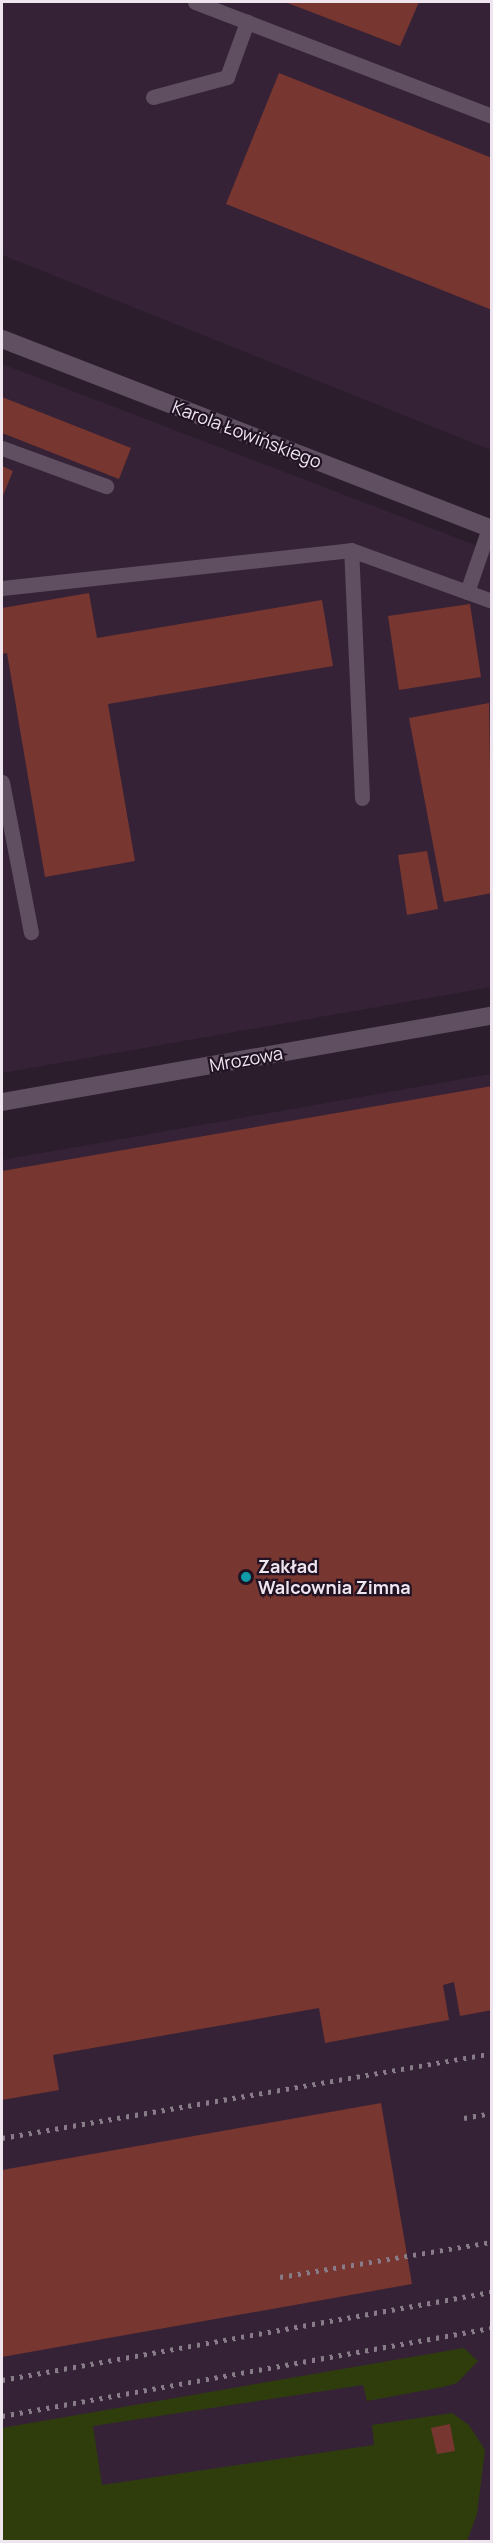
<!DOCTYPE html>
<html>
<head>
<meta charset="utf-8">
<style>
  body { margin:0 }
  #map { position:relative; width:493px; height:2543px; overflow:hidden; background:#2b1d2c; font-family:Manrope,sans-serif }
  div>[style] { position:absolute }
  .built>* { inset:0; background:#352237 }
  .green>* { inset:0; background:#2f3d0d }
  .building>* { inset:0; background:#77362f }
  .lane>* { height:15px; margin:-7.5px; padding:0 7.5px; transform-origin:7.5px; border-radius:7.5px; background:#5f4f61 }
  .street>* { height:18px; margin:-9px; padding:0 9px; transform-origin:9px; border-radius:9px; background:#5f4f61 }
  .rail>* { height:4.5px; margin-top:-2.25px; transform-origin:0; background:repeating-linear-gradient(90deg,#877c88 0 3px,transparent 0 9px) }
  .dots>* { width:16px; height:16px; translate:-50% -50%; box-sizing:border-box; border:3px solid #211323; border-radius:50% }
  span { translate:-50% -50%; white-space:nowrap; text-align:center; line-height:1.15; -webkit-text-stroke:4.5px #211323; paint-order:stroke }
  .street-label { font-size:18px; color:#eee5ef }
  .poi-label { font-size:18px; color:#eee5ef; font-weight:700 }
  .left { translate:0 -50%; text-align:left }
  .frame { position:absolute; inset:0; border:3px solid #eee5ef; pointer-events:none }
</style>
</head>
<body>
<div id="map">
  <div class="built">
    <i style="clip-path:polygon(2px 2px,491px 2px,491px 450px,2px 255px)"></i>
    <i style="clip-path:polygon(2px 364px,491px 551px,491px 987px,2px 1073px)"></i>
    <i style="clip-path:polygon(491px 1074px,491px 2541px,2px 2541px,2px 1160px)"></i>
  </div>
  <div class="green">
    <i style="clip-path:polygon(464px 2348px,478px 2361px,457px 2383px,443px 2387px,367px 2401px,363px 2385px,93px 2426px,102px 2485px,374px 2445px,372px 2425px,452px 2413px,469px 2425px,485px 2450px,477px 2514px,467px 2541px,2px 2542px,2px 2428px)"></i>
  </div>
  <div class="building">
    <i style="clip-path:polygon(285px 2px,419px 2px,400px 46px)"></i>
    <i style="clip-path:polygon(279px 73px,492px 158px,492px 310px,226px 204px)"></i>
    <i style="clip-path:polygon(2px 397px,131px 448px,119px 479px,2px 433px)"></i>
    <i style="clip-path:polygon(2px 466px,13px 471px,2px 498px)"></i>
    <i style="clip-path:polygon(89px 593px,97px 638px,322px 600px,333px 666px,108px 704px,135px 861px,45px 877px,7px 653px,2px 654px,2px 608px)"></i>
    <i style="clip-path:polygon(470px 604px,481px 677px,399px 690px,388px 616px)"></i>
    <i style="clip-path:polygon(489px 703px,492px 893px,444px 902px,409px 718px)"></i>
    <i style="clip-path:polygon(427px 851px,438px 909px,407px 915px,398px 855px)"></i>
    <i style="clip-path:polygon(492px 1086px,492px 2010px,460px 2016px,454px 1982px,443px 1985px,449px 2020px,325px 2043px,319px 2008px,53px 2055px,59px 2090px,2px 2100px,2px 1171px)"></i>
    <i style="clip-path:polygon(381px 2103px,412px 2284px,2px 2357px,2px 2170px)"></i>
    <i style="clip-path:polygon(450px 2424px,455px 2451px,437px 2454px,431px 2428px)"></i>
  </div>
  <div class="lane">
    <i style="left:195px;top:2px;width:318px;rotate:21deg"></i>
    <i style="left:153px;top:97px;width:77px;rotate:-15.1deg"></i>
    <i style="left:227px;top:77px;width:59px;rotate:-70deg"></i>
    <i style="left:2px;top:448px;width:111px;rotate:20.1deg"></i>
    <i style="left:2px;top:588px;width:351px;rotate:-6.2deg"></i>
    <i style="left:467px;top:592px;width:68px;rotate:-71deg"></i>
    <i style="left:2px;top:782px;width:153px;rotate:79.1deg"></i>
    <i style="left:362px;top:798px;width:248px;rotate:-92.5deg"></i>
    <i style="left:351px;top:550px;width:150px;rotate:19.9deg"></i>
  </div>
  <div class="street">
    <i style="left:2px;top:339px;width:526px;rotate:21.19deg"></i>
    <i style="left:2px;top:1102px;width:497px;rotate:-10deg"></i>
  </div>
  <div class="rail">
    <i style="left:464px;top:2118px;width:28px;rotate:-10deg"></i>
    <i style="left:2px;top:2138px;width:497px;rotate:-9.8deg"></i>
    <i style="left:280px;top:2277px;width:215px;rotate:-9.4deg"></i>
    <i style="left:2px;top:2380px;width:498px;rotate:-10.2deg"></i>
    <i style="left:2px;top:2416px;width:498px;rotate:-10.2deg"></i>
  </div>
  <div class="dots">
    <i style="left:246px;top:1577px;background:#0f9aa8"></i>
  </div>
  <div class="street-label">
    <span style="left:247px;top:434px;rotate:21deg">Karola Łowińskiego</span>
    <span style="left:246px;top:1059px;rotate:-10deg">Mrozowa</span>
  </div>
  <div class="poi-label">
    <span class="left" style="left:258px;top:1577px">Zakład<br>Walcownia Zimna</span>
  </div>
  <div class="frame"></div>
</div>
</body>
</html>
